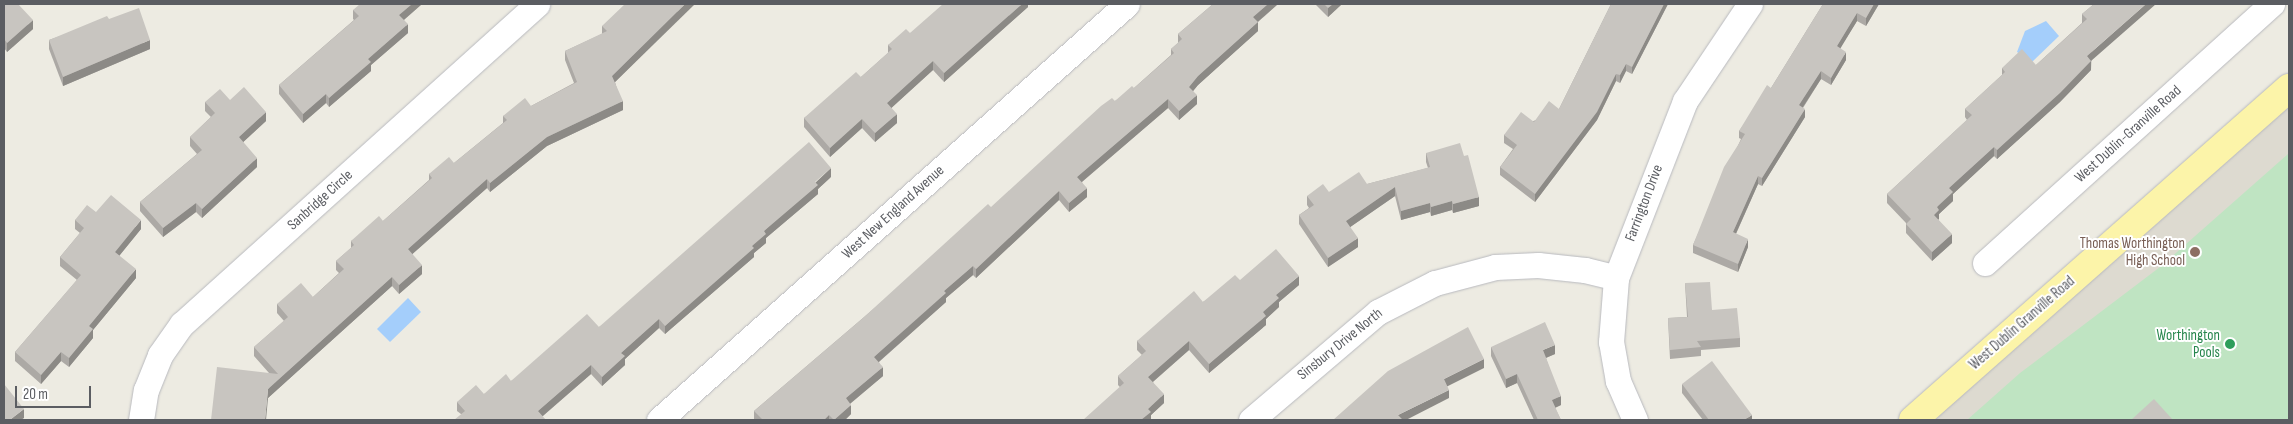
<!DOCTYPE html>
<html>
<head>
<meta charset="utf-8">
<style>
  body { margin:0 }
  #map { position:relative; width:2293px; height:424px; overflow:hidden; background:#edebe2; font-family:"Sofia Sans Condensed",sans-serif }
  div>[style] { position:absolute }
  .education>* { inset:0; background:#dddad0 }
  .green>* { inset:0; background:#bfe4c2 }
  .water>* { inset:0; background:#a4cefb }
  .roads { filter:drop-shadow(0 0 1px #b8b9be) drop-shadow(0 0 1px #b8b9be) }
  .street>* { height:25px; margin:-12.5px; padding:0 12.5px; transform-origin:12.5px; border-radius:12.5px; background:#fff }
  .primary>* { height:28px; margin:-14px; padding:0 14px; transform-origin:14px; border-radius:14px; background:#fcf4a9 }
  .wall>* { inset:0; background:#aca9a5 }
  .shaded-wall>* { inset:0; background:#8c8a86 }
  .building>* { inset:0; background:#c8c5c0 }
  .dots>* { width:14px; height:14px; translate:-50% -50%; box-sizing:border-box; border:2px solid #fff; border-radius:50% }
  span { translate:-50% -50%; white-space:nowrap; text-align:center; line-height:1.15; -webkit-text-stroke:4px #fff; paint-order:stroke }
  .street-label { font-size:15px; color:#5b5d62 }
  .education-label { font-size:15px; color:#785e54 }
  .right { translate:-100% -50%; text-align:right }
  .leisure-label { font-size:15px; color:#27864d }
  .frame { position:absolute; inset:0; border:5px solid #5b5d62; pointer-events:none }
  .scale { position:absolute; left:15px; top:386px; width:76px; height:22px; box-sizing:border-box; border:2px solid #5b5d62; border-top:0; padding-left:6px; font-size:15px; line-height:18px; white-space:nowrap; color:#5b5d62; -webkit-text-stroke:4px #fff; paint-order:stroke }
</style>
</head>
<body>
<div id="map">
  <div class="education">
    <i style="clip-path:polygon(2289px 84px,2289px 420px,1913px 420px)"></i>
  </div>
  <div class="green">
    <i style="clip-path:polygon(2289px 153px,2289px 420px,1967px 420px,2020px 373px,2160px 267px)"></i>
  </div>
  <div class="water">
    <i style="clip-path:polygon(2046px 21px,2059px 36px,2032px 62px,2017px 52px,2025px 31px)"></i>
    <i style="clip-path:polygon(408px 298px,421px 312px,390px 342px,377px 329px)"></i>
  </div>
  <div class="roads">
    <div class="street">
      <i style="left:1985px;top:263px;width:387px;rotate:-42.1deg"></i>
      <i style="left:141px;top:420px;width:30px;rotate:-81deg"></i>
      <i style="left:146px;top:390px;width:38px;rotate:-68deg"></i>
      <i style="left:160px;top:355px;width:38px;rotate:-55deg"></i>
      <i style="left:182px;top:324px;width:478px;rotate:-42deg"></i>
      <i style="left:659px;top:420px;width:626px;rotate:-41.63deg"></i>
      <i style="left:1251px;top:420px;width:167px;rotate:-40.4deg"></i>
      <i style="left:1378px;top:312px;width:64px;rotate:-27deg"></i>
      <i style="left:1435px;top:283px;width:62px;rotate:-14.9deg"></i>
      <i style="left:1495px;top:267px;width:43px;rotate:-2.7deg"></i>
      <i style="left:1538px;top:265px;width:47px;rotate:6.1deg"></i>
      <i style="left:1585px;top:270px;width:32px;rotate:14deg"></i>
      <i style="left:1635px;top:420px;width:43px;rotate:-113.6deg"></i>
      <i style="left:1618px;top:381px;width:40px;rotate:-100deg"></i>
      <i style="left:1611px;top:342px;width:64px;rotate:-85.5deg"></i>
      <i style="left:1616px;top:278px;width:190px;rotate:-68.7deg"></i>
      <i style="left:1685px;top:101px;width:117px;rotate:-56.2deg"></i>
    </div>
    <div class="primary">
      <i style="left:1913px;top:420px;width:502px;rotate:-41.44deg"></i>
    </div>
  </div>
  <div class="wall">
    <i style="clip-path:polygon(4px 4px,33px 29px,7px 52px,4px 48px)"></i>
    <i style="clip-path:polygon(422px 4px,404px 20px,408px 33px,371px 65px,371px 71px,329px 107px,326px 103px,303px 123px,279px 94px,279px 85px,354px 20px,353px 19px,353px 10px)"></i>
    <i style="clip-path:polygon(1028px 4px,1028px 7px,944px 82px,933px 70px,891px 108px,897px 123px,875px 142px,862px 128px,830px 157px,804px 127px,804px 118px,861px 77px,888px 53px,888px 45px,910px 33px)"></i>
    <i style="clip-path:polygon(1213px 4px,1278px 4px,1258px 22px,1258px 31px,1198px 85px,1193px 91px,1197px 104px,1179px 120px,1168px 108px,1082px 182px,1087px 197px,1069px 212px,1059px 200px,976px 278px,973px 275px,946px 298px,946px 302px,879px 362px,883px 376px,850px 404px,851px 414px,845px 420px,754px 420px,754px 411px,863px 318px,1115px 101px,1134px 88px,1171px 55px,1171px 49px,1178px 43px,1178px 34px)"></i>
    <i style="clip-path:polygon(1315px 4px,1342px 4px,1328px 17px)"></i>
    <i style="clip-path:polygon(1611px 4px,1668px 4px,1632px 74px,1626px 71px,1620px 83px,1616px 81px,1597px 120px,1535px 202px,1500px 175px,1500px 167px,1513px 149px,1504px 143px,1504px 135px,1559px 109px)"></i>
    <i style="clip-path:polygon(1823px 4px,1879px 4px,1866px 26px,1857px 21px,1840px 48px,1846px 60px,1831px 85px,1821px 79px,1803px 108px,1805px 117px,1762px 186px,1758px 184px,1736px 234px,1748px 247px,1738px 272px,1693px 253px,1693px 245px,1741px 139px,1739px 138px,1739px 131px,1771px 88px)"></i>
    <i style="clip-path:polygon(2094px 4px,2091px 70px,2060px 102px,1997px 159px,1994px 156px,1953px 194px,1953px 201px,1939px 214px,1938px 219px,1952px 243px,1932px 261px,1906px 233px,1906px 223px,1887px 203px,1887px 194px,1967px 120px,1965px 117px,1965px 109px,2002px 75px,2002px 68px,2036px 65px,2082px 23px,2082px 14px)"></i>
    <i style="clip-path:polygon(687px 10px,615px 82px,623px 110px,547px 146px,490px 192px,487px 188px,412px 254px,422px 274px,399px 294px,392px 286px,268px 398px,269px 373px,254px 356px,254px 347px,284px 321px,277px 313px,277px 304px,313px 297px,339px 273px,336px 270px,336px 261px,351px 248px,351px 241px,383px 221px,429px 180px,429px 174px,454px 163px,503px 123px,503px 116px,531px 106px,574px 83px,565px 60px,565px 51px,602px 34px,602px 26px)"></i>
    <i style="clip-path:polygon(109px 19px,150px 49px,63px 86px,49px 49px,49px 40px)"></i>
    <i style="clip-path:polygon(230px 100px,266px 121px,243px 142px,257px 167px,202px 218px,196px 212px,163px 237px,140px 211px,140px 202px,197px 154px,190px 146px,190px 137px,211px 117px,205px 111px,205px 102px)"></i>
    <i style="clip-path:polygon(1426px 153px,1464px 156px,1479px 206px,1453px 213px,1452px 210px,1431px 216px,1430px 212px,1401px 220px,1395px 196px,1350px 227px,1358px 247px,1328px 267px,1299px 224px,1299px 215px,1309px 208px,1307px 205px,1307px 196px,1329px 192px,1367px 184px,1428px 168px,1426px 162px)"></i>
    <i style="clip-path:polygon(831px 177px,818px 189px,818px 194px,766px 238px,766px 243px,754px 253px,754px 257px,665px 334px,659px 328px,625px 359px,625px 365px,602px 386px,591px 374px,543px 416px,461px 414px,457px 411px,457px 402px,484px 394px,511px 381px,599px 327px)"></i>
    <i style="clip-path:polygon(96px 212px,141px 229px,119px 256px,136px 278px,93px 330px,93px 338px,69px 367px,61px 361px,41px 384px,15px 361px,15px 352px,77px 280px,60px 266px,60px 257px,80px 233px,75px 229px,75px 220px)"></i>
    <i style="clip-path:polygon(1240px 280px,1299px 285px,1279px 302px,1279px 307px,1266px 319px,1266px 325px,1209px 373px,1189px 350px,1153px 382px,1164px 403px,1151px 415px,1151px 420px,1118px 385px,1118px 376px,1142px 355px,1137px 350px,1137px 341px)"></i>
    <i style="clip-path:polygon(1685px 283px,1740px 338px,1740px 347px,1701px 350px,1701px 356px,1670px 359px,1668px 318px,1687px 317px)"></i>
    <i style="clip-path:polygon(1491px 347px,1555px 354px,1546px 358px,1561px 405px,1555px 408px,1561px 420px,1534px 420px,1517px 383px,1506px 388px,1491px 356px)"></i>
    <i style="clip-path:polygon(1682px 384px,1752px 420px,1703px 420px,1682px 393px)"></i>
  </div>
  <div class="shaded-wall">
    <i style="clip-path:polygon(412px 4px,422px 4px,399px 24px,399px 15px)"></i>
    <i style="clip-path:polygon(685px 4px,695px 4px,612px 85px,612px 76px)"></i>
    <i style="clip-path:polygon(1022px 4px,1028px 4px,1028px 7px,944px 82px,944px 73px)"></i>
    <i style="clip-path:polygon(1268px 4px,1278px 4px,1253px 26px,1253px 17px)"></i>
    <i style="clip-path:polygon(1333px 4px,1342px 4px,1328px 17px,1328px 8px)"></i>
    <i style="clip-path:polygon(1664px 4px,1668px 4px,1632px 74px,1632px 67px)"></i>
    <i style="clip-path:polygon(1874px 4px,1879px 4px,1866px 26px,1866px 18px)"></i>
    <i style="clip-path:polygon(2146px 4px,2156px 4px,2091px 61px,2091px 70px,2060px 102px,1997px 159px,1997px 150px,2087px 56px)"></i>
    <i style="clip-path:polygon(1857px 13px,1857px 21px,1837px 54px,1837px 46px)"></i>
    <i style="clip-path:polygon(33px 20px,33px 29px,7px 52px,7px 43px)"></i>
    <i style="clip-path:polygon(1258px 22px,1258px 31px,1198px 85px,1189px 96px,1189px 87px,1198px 76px)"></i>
    <i style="clip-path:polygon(408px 24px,408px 33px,371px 65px,371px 71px,329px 107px,329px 98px,368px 59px)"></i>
    <i style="clip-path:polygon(150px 40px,150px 49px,63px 86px,63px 77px)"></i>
    <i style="clip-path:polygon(1846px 52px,1846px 60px,1831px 85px,1831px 78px)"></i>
    <i style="clip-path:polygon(933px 61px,933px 70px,887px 112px,887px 103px)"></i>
    <i style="clip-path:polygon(1626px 64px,1626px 71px,1620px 83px,1620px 75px)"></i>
    <i style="clip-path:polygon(1821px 71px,1821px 79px,1799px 113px,1799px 105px)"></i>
    <i style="clip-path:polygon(1616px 74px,1616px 81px,1597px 120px,1535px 202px,1535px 194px)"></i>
    <i style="clip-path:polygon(326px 94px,326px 103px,303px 123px,303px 114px)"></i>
    <i style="clip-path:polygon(1197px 95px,1197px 104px,1179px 120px,1179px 111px)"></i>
    <i style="clip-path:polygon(1168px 99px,1168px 108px,1077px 186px,1077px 177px)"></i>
    <i style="clip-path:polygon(623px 101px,623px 110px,547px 146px,490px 192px,490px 183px,547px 137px)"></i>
    <i style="clip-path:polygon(1805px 109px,1805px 117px,1762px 186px,1762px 178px)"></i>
    <i style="clip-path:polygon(266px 112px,266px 121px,239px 146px,239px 137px)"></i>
    <i style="clip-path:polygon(897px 114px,897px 123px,875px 142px,875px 133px)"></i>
    <i style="clip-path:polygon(862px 119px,862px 128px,830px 157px,830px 148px)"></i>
    <i style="clip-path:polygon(1994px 147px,1994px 156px,1953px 194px,1953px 201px,1939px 214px,1939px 219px,1934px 224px,1934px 215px,1937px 207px,1949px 188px)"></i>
    <i style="clip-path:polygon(257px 158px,257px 167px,202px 218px,202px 209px)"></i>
    <i style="clip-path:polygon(831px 168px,831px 177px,818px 189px,818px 194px,766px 238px,766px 243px,754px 253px,754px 257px,665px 334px,665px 326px,752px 246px,764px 231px)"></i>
    <i style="clip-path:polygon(1758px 176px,1758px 184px,1733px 240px,1733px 232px)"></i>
    <i style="clip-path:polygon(487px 179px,487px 188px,408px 258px,408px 249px)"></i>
    <i style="clip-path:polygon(1395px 187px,1395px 196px,1346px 230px,1346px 221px)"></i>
    <i style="clip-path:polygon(1087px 188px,1087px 197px,1069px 212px,1069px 203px)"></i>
    <i style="clip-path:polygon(1059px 191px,1059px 200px,976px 278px,976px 269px)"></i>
    <i style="clip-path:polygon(1479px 197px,1479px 206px,1453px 213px,1453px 204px)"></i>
    <i style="clip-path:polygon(1452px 201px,1452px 210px,1431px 216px,1431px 207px)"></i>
    <i style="clip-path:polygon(196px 203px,196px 212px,163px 237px,163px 228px)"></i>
    <i style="clip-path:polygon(1430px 203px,1430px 212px,1401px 220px,1401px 211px)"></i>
    <i style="clip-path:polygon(141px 220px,141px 229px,115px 261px,115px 252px)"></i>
    <i style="clip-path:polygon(1952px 234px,1952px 243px,1932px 261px,1932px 252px)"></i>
    <i style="clip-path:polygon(1358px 238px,1358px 247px,1328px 267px,1328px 258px)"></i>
    <i style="clip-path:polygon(1748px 239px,1748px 247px,1738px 272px,1738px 264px)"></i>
    <i style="clip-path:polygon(422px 265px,422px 274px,399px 294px,399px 285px)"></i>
    <i style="clip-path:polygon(973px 266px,973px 275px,946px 298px,946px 302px,874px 366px,874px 357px,944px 291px)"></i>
    <i style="clip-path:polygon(136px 269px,136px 278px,93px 330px,93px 338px,69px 367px,69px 358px,89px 326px)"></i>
    <i style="clip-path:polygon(1299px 276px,1299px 285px,1279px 302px,1279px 307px,1266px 319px,1266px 325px,1209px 373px,1209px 364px,1263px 312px,1276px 295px)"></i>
    <i style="clip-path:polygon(392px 277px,392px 286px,268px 398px,266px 420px,265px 420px,268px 389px)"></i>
    <i style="clip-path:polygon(659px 319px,659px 328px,625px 359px,625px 365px,602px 386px,602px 377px,621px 353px)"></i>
    <i style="clip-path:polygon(1189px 341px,1189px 350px,1148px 386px,1148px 377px)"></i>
    <i style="clip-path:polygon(1555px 345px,1555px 354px,1543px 359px,1543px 350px)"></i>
    <i style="clip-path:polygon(61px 352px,61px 361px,41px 384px,41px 375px)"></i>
    <i style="clip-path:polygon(1484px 359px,1484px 368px,1444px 388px,1444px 379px)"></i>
    <i style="clip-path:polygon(591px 365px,591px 374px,538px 420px,538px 411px)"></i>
    <i style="clip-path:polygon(883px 367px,883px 376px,846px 407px,846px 398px)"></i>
    <i style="clip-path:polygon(1517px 374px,1517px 383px,1506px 388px,1506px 379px)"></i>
    <i style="clip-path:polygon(1449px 390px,1449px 398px,1406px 420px,1398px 420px,1398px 415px)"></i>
    <i style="clip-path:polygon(1164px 394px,1164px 403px,1151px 415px,1151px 420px,1141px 420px,1148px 409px)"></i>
    <i style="clip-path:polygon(1561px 396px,1561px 405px,1552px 409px,1552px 400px)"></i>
    <i style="clip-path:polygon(851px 405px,851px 414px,845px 420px,834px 420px)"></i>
    <i style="clip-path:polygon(24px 409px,24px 418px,21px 420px,11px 420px,11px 419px)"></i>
    <i style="clip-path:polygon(829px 415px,829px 420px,824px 420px)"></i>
    <i style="clip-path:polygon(1752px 415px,1752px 420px,1744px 420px)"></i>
  </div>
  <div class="building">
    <i style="clip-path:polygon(4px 4px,18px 4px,33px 20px,7px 43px,4px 39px)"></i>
    <i style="clip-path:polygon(360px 4px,412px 4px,399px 15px,408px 24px,368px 59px,371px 62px,329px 98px,326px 94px,303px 114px,279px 85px,359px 16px,353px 10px)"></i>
    <i style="clip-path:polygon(625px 4px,685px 4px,612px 76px,623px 101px,547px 137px,490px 183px,487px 179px,408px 249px,422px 265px,399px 285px,392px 277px,268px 389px,265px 420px,211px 420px,217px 367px,278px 374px,254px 347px,288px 317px,277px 304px,301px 283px,313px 297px,344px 269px,336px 261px,354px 245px,351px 241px,379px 216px,383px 221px,432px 178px,429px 174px,449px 157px,454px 163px,507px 120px,503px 116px,525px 98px,531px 106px,577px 82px,565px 51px,607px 31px,602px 26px)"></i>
    <i style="clip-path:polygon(943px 4px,1022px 4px,944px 73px,933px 61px,887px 103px,897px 114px,875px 133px,862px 119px,830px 148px,804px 118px,856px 72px,861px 77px,892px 49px,888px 45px,906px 29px,910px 33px)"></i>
    <i style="clip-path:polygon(1213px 4px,1268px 4px,1253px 17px,1258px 22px,1198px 76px,1189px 87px,1197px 95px,1179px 111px,1168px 99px,1077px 177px,1087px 188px,1069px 203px,1059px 191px,976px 269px,973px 266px,944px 291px,946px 293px,874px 357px,883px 367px,846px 398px,851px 405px,834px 420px,829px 415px,824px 420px,763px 420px,754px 411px,863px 318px,988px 204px,991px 207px,1101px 106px,1112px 98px,1115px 101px,1132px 86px,1134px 88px,1174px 53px,1171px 49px,1182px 39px,1178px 34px)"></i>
    <i style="clip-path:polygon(1324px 4px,1333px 4px,1328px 8px)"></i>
    <i style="clip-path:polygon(1611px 4px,1664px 4px,1632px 67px,1626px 64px,1620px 75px,1616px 74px,1597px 112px,1535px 194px,1500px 167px,1517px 145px,1504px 135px,1521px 112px,1534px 122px,1549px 101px,1559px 109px)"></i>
    <i style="clip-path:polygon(1823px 4px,1874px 4px,1866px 18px,1857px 13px,1837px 46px,1846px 52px,1831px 78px,1821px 71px,1799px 105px,1805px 109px,1762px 178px,1758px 176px,1733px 232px,1748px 239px,1738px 264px,1693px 245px,1724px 167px,1745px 134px,1739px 131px,1767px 85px,1771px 88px)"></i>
    <i style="clip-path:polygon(2094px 4px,2146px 4px,2087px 56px,2091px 61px,2060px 93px,1997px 150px,1994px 147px,1949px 188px,1953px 192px,1937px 207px,1939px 210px,1934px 215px,1952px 234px,1932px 252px,1906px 224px,1911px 219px,1887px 194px,1972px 115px,1965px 109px,2005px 72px,2002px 68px,2022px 49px,2036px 65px,2087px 19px,2082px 14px)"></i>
    <i style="clip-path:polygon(139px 8px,150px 40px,63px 77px,49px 40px,107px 16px,109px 19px)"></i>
    <i style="clip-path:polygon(244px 87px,266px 112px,239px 137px,257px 158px,202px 209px,196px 203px,163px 228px,140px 202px,202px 150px,190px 137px,215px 113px,205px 102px,220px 89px,230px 100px)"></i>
    <i style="clip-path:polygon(809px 142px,831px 168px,815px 182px,818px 185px,764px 231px,766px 234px,752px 246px,754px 248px,665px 326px,659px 319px,621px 353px,625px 356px,602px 377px,591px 365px,538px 411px,546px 420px,454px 420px,465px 411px,457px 402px,476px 385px,484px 394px,506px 374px,511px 381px,587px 314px,599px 327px)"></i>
    <i style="clip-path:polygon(1460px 143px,1464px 156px,1468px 155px,1479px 197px,1453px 204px,1452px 201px,1431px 207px,1430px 203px,1401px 211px,1395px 187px,1346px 221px,1358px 238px,1328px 258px,1299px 215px,1314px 205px,1307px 196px,1323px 184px,1329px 192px,1359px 172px,1367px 184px,1430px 167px,1426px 153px)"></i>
    <i style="clip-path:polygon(111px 195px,141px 220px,115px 252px,136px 269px,89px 326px,93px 329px,69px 358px,61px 352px,41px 375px,15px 352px,81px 275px,60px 257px,84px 228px,75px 220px,87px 205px,96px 212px)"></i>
    <i style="clip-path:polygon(1276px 249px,1299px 276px,1276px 295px,1279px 298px,1263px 312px,1266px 316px,1209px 364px,1189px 341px,1148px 377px,1164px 394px,1148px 409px,1151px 412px,1141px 420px,1083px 420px,1124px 383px,1118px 376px,1146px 351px,1137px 341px,1194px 291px,1203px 302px,1235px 275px,1240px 280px)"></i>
    <i style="clip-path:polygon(1710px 282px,1712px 310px,1737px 308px,1740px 338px,1697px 341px,1701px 347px,1670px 350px,1668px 318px,1688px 317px,1685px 283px)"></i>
    <i style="clip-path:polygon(1545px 322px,1555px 345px,1543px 350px,1561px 396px,1552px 400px,1561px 420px,1538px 420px,1517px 374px,1506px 379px,1491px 347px)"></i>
    <i style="clip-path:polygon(1468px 327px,1484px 359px,1444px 379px,1449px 390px,1398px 415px,1403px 420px,1333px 420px,1388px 371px)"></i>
    <i style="clip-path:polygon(1712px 361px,1752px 415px,1744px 420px,1709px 420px,1682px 384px)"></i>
    <i style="clip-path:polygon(4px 384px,24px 409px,11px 419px,12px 420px,4px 420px)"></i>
    <i style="clip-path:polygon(2154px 399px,2173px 420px,2131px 420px)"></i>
  </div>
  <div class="dots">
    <i style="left:2195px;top:252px;background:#8d6e63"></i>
    <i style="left:2230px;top:344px;background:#2e9e5b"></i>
  </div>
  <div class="street-label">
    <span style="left:2128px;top:134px;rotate:-42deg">West Dublin-Granville Road</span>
    <span style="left:320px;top:200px;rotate:-42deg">Sanbridge Circle</span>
    <span style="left:1644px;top:203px;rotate:-69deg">Farrington Drive</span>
    <span style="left:893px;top:212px;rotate:-42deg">West New England Avenue</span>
    <span style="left:2022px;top:323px;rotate:-41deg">West Dublin Granville Road</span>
    <span style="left:1340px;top:344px;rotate:-39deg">Sinsbury Drive North</span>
  </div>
  <div class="education-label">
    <span class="right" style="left:2185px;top:252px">Thomas Worthington<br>High School</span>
  </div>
  <div class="leisure-label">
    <span class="right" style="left:2220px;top:344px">Worthington<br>Pools</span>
  </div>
  <div class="frame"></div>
  <div class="scale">20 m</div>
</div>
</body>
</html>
